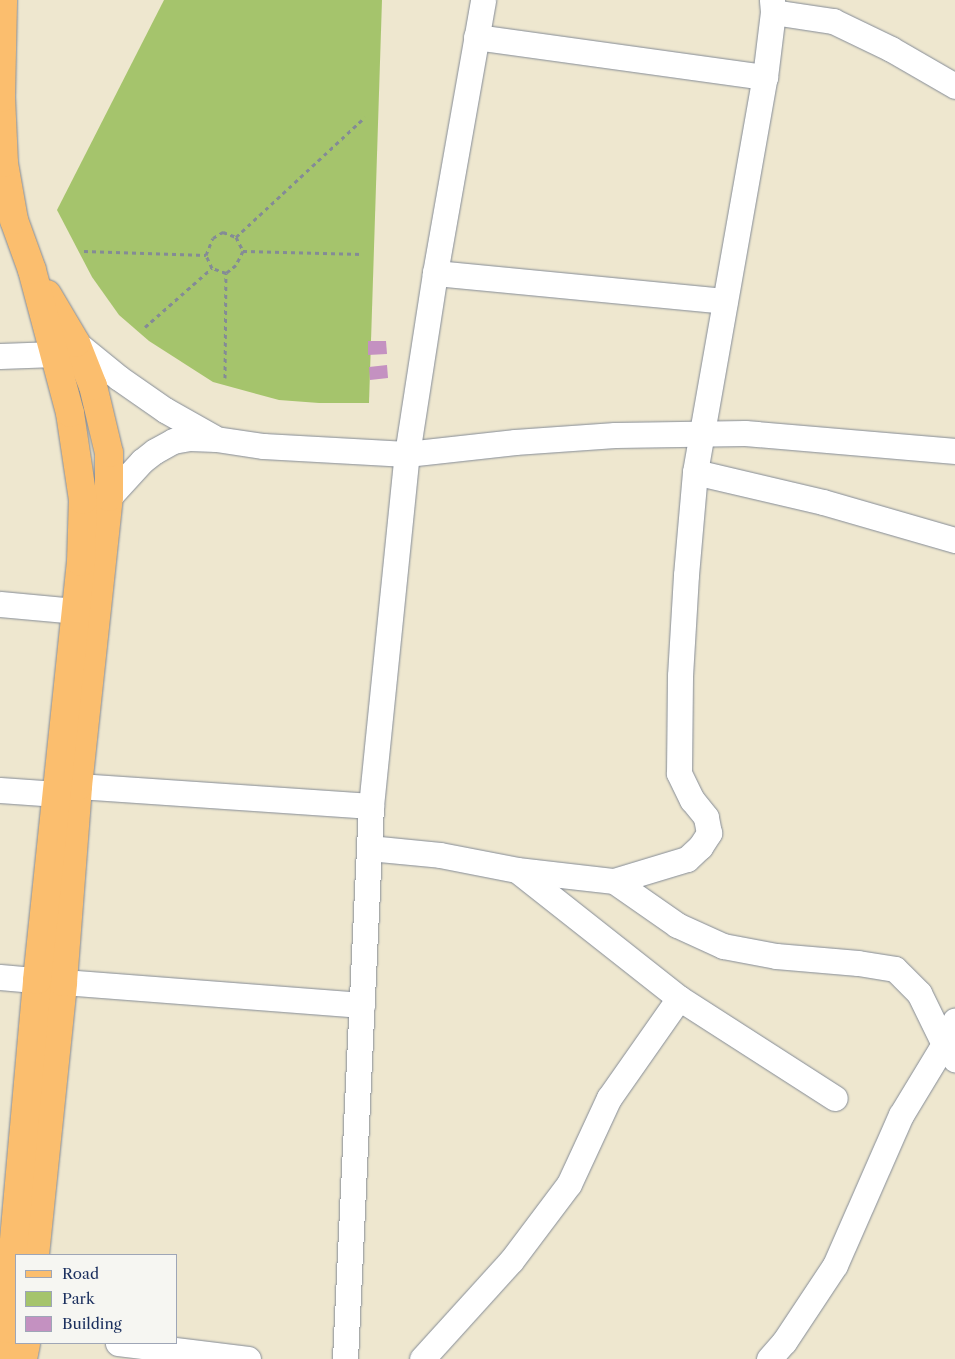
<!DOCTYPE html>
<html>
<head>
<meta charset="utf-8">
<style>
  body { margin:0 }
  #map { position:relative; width:955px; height:1359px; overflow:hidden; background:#eee7cf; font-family:"Libre Caslon Text",serif }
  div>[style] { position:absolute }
  .green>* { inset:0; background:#a5c46c }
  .building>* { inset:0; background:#c491c1 }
  .path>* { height:3px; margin-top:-1.5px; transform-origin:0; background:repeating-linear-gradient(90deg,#848b96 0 4px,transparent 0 8px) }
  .roads { filter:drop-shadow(0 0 1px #848b96) drop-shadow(0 0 1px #848b96) }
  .minor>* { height:25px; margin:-12.5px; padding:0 12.5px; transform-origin:12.5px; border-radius:12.5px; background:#fff }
  .primary>* { height:28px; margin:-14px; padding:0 14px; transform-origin:14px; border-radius:14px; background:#fbbe6e }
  span { translate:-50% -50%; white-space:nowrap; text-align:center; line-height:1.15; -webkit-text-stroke:4.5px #f6f6f2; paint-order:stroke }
  .legend { position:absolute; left:15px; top:1254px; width:162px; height:90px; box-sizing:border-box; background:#f6f6f2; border:1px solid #9ea6b7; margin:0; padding:6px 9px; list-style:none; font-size:15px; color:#1b2f5e }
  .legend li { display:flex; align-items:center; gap:10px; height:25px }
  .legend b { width:25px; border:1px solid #9ea6b7 }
</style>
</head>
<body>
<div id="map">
  <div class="green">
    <i style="clip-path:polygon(164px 0,382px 0,369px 403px,319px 403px,279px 400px,213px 382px,149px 341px,119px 315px,92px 277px,57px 210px)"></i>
  </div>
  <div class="building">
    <i style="clip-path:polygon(368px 341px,386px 341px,387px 354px,368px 355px)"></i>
    <i style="clip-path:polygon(387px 365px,388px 378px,370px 380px,369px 367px)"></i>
  </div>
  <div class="path">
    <i style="left:223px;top:232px;width:14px;rotate:21deg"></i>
    <i style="left:236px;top:237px;width:16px;rotate:63deg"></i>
    <i style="left:243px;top:251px;width:16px;rotate:117deg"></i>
    <i style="left:236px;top:265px;width:13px;rotate:141deg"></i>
    <i style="left:226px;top:273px;width:15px;rotate:-160deg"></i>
    <i style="left:212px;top:268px;width:14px;rotate:-115deg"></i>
    <i style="left:206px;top:255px;width:18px;rotate:-68deg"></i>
    <i style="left:213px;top:238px;width:12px;rotate:-31deg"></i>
    <i style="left:236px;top:237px;width:176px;rotate:-42.9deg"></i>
    <i style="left:84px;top:251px;width:122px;rotate:1.9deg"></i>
    <i style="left:243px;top:251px;width:119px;rotate:1.4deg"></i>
    <i style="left:145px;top:327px;width:89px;rotate:-41.4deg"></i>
    <i style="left:225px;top:378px;width:105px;rotate:-89.5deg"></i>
  </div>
  <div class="roads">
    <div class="minor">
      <i style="left:773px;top:12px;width:61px;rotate:8.5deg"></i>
      <i style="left:833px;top:21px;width:64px;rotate:25.8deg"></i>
      <i style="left:891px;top:49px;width:74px;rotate:30deg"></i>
      <i style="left:476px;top:37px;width:292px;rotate:7.9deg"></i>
      <i style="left:435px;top:273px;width:291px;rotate:5.5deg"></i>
      <i style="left:76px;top:343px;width:55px;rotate:39.1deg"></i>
      <i style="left:119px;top:378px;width:56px;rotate:34.8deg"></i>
      <i style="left:165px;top:410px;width:55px;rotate:29.4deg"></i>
      <i style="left:0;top:356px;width:55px;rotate:-2.1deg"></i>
      <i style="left:695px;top:472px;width:131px;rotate:13.2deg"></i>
      <i style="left:823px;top:502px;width:137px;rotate:16.1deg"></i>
      <i style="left:109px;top:497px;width:49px;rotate:-47.5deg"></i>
      <i style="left:142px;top:461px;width:16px;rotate:-38deg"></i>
      <i style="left:155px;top:451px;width:21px;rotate:-29deg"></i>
      <i style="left:173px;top:441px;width:17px;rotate:-10deg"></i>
      <i style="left:190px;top:438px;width:26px;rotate:2deg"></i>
      <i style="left:216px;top:439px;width:48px;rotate:8.5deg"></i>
      <i style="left:263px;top:446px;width:144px;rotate:3.2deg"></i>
      <i style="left:407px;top:454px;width:109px;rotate:-6.3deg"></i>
      <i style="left:515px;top:442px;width:100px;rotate:-4deg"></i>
      <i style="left:615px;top:435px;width:130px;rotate:-0.9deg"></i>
      <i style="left:745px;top:433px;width:211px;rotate:4.9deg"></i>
      <i style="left:0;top:604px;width:76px;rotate:5.3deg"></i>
      <i style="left:78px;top:786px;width:294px;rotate:3.9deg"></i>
      <i style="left:0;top:790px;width:57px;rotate:4deg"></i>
      <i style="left:369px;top:848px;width:71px;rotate:5.6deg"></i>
      <i style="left:440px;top:855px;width:78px;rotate:11deg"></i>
      <i style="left:517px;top:870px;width:98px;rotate:6.5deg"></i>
      <i style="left:614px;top:881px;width:77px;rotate:34.9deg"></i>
      <i style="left:677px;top:925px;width:51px;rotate:24.5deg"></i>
      <i style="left:723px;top:946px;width:54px;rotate:10.7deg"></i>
      <i style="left:776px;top:956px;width:82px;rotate:4.9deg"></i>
      <i style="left:858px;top:963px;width:37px;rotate:9deg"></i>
      <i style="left:895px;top:969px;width:34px;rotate:45deg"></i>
      <i style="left:919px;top:993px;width:57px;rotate:63.9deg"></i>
      <i style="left:944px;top:1044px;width:19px;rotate:54deg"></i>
      <i style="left:614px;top:881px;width:76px;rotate:-16.8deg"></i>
      <i style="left:687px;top:859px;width:18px;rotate:-43deg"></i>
      <i style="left:700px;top:847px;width:17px;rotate:-57deg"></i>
      <i style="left:709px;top:833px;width:16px;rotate:-101deg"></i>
      <i style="left:706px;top:817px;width:22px;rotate:-129deg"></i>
      <i style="left:692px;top:800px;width:30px;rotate:-116deg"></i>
      <i style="left:679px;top:773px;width:97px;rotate:-89.4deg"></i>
      <i style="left:680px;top:676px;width:101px;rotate:-86.6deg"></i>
      <i style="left:686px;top:575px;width:103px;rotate:-85deg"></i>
      <i style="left:695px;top:472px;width:401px;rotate:-80deg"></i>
      <i style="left:765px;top:77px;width:65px;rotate:-83deg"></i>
      <i style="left:773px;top:12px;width:12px;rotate:-95deg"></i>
      <i style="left:0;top:977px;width:37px;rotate:5deg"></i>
      <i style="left:63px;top:982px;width:300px;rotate:4.4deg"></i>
      <i style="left:679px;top:998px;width:185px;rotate:32.7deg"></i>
      <i style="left:118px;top:1343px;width:131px;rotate:7deg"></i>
      <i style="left:345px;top:1359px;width:554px;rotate:-87.31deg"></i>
      <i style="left:371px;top:806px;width:354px;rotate:-84.2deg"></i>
      <i style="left:407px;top:454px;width:183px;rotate:-81.2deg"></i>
      <i style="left:435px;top:273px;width:277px;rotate:-80deg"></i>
      <i style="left:422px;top:1359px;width:132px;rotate:-47.8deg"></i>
      <i style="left:511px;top:1261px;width:96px;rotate:-53deg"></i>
      <i style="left:569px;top:1184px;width:95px;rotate:-65.1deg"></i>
      <i style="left:609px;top:1098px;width:122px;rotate:-55deg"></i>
      <i style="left:679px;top:998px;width:206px;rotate:-141.7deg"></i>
      <i style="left:769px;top:1359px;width:23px;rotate:-49deg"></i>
      <i style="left:784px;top:1342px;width:92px;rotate:-56.5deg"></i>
      <i style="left:835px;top:1265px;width:164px;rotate:-66.3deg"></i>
      <i style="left:901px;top:1115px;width:83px;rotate:-58.8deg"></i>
      <i style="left:944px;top:1044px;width:26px;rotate:-65deg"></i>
    </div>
    <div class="primary">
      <i style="left:35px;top:1255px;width:274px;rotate:-84.1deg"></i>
      <i style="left:63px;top:982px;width:197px;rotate:-85.6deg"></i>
      <i style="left:78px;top:786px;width:291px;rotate:-83.9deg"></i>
      <i style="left:109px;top:497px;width:44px;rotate:-90deg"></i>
      <i style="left:109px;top:453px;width:69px;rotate:-103.4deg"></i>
      <i style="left:93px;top:386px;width:46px;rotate:-111.6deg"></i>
      <i style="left:76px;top:343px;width:57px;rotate:-120.6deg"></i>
      <i style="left:1px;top:1359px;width:30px;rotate:-81deg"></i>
      <i style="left:6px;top:1329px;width:350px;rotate:-84.9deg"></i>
      <i style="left:37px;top:980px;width:420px;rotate:-84deg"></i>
      <i style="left:81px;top:562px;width:62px;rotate:-88.2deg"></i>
      <i style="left:83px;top:500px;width:88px;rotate:-98.5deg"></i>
      <i style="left:70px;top:413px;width:148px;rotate:-104.9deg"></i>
      <i style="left:32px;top:270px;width:53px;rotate:-109.8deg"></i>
      <i style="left:14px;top:220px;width:58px;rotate:-100deg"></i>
      <i style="left:4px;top:163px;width:65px;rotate:-92.6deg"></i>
      <i style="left:1px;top:98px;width:98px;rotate:-88.8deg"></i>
      <i style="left:23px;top:1359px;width:16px;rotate:-79deg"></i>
    </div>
  </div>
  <ul class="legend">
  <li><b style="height:6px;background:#fbbe6e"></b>Road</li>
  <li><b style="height:14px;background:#a5c46c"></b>Park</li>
  <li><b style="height:14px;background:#c491c1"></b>Building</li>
  </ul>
</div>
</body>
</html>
